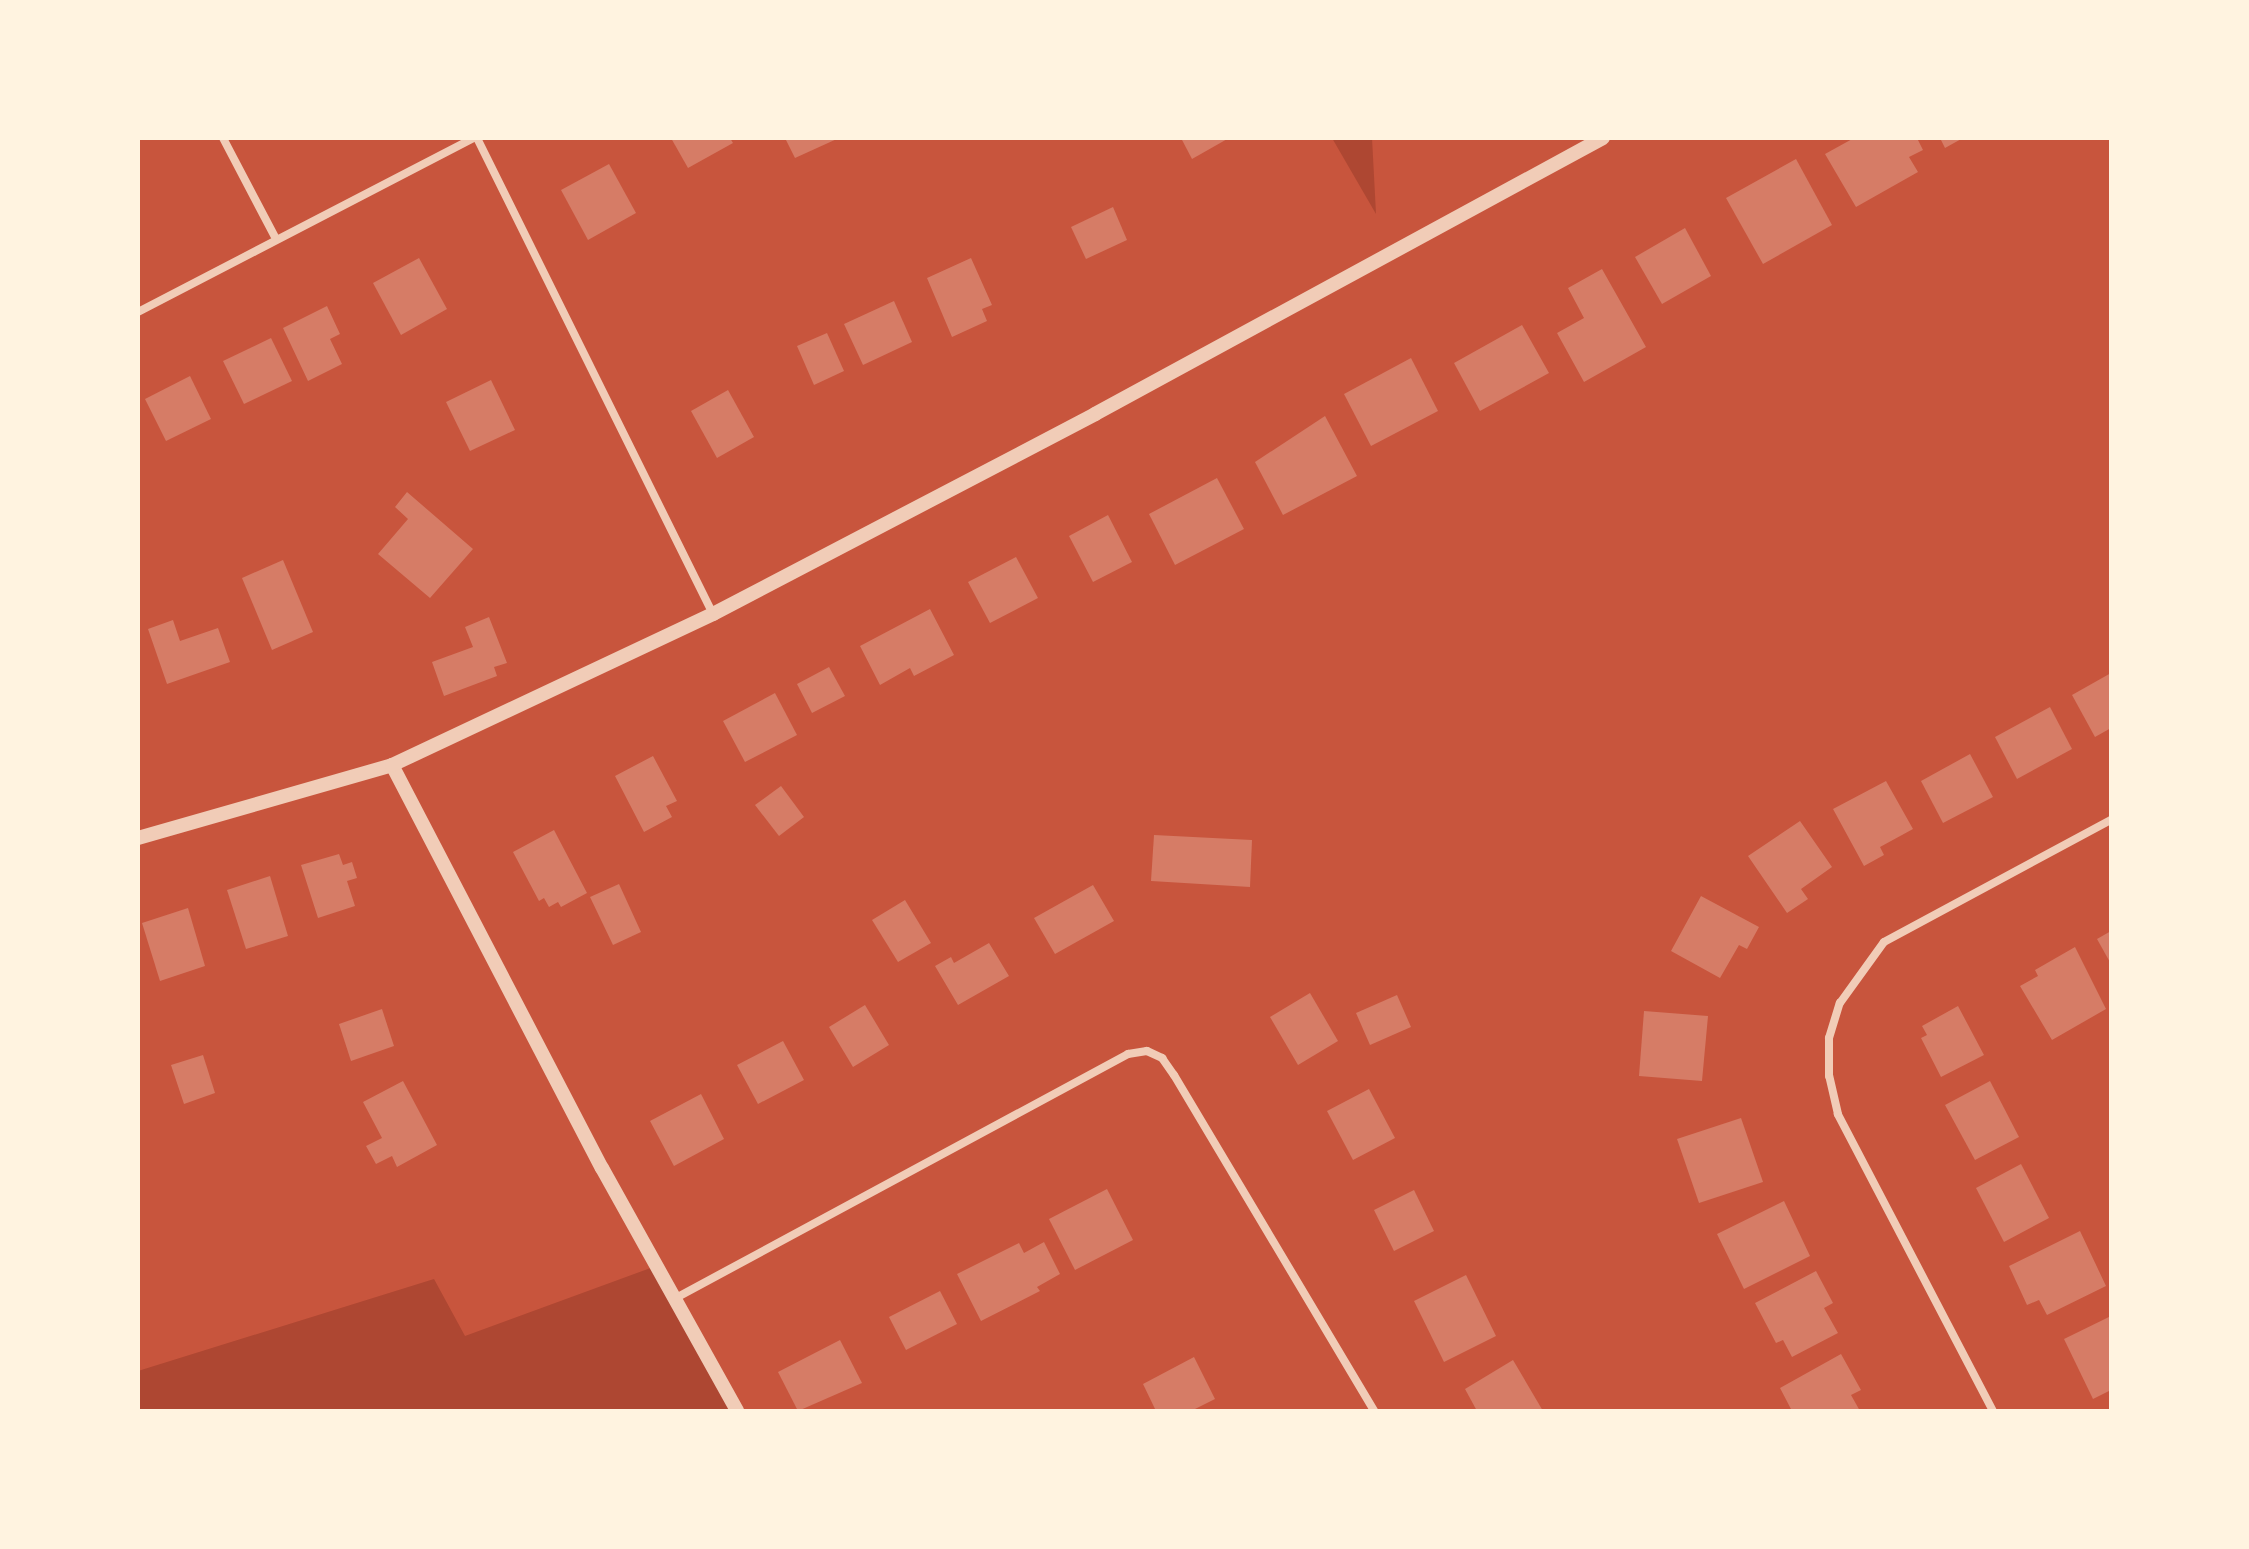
<!DOCTYPE html>
<html>
<head>
<meta charset="utf-8">
<style>
  body { margin:0 }
  #map { position:relative; width:2249px; height:1549px; overflow:hidden; background:#c8553d; font-family:"IBM Plex Sans",sans-serif }
  div>[style] { position:absolute }
  .green>* { inset:0; background:#ae4732 }
  .building>* { inset:0; background:#d67c66 }
  .minor>* { height:8px; margin:-4px; padding:0 4px; transform-origin:4px; border-radius:4px; background:#f1ccb7 }
  .tertiary>* { height:14px; margin:-7px; padding:0 7px; transform-origin:7px; border-radius:7px; background:#f1ccb7 }
  span { translate:-50% -50%; white-space:nowrap; text-align:center; line-height:1.15; -webkit-text-stroke:8px #fff3e0; paint-order:stroke }
  .frame { position:absolute; inset:0; border:140px solid #fff3e0; pointer-events:none }
</style>
</head>
<body>
<div id="map">
  <div class="green">
    <i style="clip-path:polygon(1332px 138px,1372px 138px,1376px 214px)"></i>
    <i style="clip-path:polygon(656px 1266px,738px 1411px,138px 1411px,138px 1371px,434px 1279px,465px 1336px)"></i>
  </div>
  <div class="building">
    <i style="clip-path:polygon(671px 138px,730px 138px,733px 143px,688px 168px)"></i>
    <i style="clip-path:polygon(785px 138px,839px 138px,795px 158px)"></i>
    <i style="clip-path:polygon(1181px 138px,1229px 138px,1192px 159px)"></i>
    <i style="clip-path:polygon(1854px 138px,1917px 138px,1923px 150px,1909px 157px,1918px 172px,1856px 207px,1825px 154px)"></i>
    <i style="clip-path:polygon(1940px 138px,1963px 138px,1945px 148px)"></i>
    <i style="clip-path:polygon(1796px 159px,1832px 225px,1763px 264px,1726px 198px)"></i>
    <i style="clip-path:polygon(609px 164px,636px 213px,588px 240px,561px 190px)"></i>
    <i style="clip-path:polygon(1113px 207px,1127px 240px,1086px 259px,1071px 227px)"></i>
    <i style="clip-path:polygon(1685px 228px,1711px 276px,1662px 304px,1635px 257px)"></i>
    <i style="clip-path:polygon(419px 258px,447px 309px,401px 335px,373px 283px)"></i>
    <i style="clip-path:polygon(971px 258px,992px 305px,982px 309px,987px 321px,952px 337px,927px 278px)"></i>
    <i style="clip-path:polygon(1602px 269px,1646px 347px,1584px 382px,1557px 333px,1584px 318px,1568px 288px)"></i>
    <i style="clip-path:polygon(894px 301px,912px 342px,863px 365px,844px 324px)"></i>
    <i style="clip-path:polygon(327px 306px,340px 334px,330px 339px,342px 364px,308px 381px,283px 328px)"></i>
    <i style="clip-path:polygon(1522px 325px,1549px 373px,1480px 411px,1454px 363px)"></i>
    <i style="clip-path:polygon(827px 333px,844px 371px,814px 385px,797px 346px)"></i>
    <i style="clip-path:polygon(271px 338px,292px 381px,244px 404px,223px 361px)"></i>
    <i style="clip-path:polygon(1411px 358px,1438px 411px,1371px 446px,1344px 394px)"></i>
    <i style="clip-path:polygon(190px 376px,211px 419px,166px 441px,145px 399px)"></i>
    <i style="clip-path:polygon(491px 380px,515px 430px,470px 451px,446px 402px)"></i>
    <i style="clip-path:polygon(728px 390px,754px 437px,717px 458px,691px 411px)"></i>
    <i style="clip-path:polygon(1325px 416px,1357px 476px,1283px 515px,1255px 462px)"></i>
    <i style="clip-path:polygon(1217px 478px,1244px 529px,1175px 565px,1149px 514px)"></i>
    <i style="clip-path:polygon(407px 492px,473px 549px,430px 598px,378px 554px,408px 519px,395px 507px)"></i>
    <i style="clip-path:polygon(1108px 515px,1132px 562px,1093px 582px,1069px 536px)"></i>
    <i style="clip-path:polygon(1016px 557px,1038px 598px,990px 623px,968px 582px)"></i>
    <i style="clip-path:polygon(283px 560px,313px 632px,272px 650px,242px 578px)"></i>
    <i style="clip-path:polygon(930px 609px,954px 655px,914px 676px,910px 668px,880px 685px,860px 646px)"></i>
    <i style="clip-path:polygon(489px 617px,507px 663px,494px 667px,497px 676px,444px 696px,432px 662px,473px 647px,465px 627px)"></i>
    <i style="clip-path:polygon(173px 620px,180px 641px,218px 628px,230px 662px,167px 684px,148px 629px)"></i>
    <i style="clip-path:polygon(829px 667px,845px 696px,812px 713px,797px 684px)"></i>
    <i style="clip-path:polygon(2111px 673px,2111px 728px,2095px 737px,2072px 695px)"></i>
    <i style="clip-path:polygon(775px 693px,797px 735px,745px 762px,723px 721px)"></i>
    <i style="clip-path:polygon(2050px 707px,2072px 749px,2017px 779px,1995px 737px)"></i>
    <i style="clip-path:polygon(1970px 754px,1993px 797px,1943px 823px,1921px 781px)"></i>
    <i style="clip-path:polygon(653px 756px,677px 801px,666px 806px,672px 817px,644px 832px,615px 776px)"></i>
    <i style="clip-path:polygon(1886px 781px,1913px 829px,1880px 847px,1884px 855px,1864px 866px,1833px 809px)"></i>
    <i style="clip-path:polygon(781px 786px,804px 817px,779px 836px,755px 805px)"></i>
    <i style="clip-path:polygon(1800px 821px,1832px 867px,1801px 889px,1808px 899px,1787px 913px,1748px 856px)"></i>
    <i style="clip-path:polygon(554px 830px,587px 893px,561px 907px,558px 902px,549px 907px,544px 898px,539px 901px,513px 852px)"></i>
    <i style="clip-path:polygon(1154px 835px,1252px 840px,1250px 887px,1151px 881px)"></i>
    <i style="clip-path:polygon(339px 854px,343px 865px,352px 862px,357px 878px,347px 881px,355px 906px,318px 918px,301px 865px)"></i>
    <i style="clip-path:polygon(270px 876px,288px 936px,246px 949px,227px 890px)"></i>
    <i style="clip-path:polygon(619px 884px,641px 932px,613px 945px,590px 897px)"></i>
    <i style="clip-path:polygon(1093px 885px,1114px 921px,1055px 954px,1034px 918px)"></i>
    <i style="clip-path:polygon(1701px 896px,1759px 927px,1747px 949px,1739px 945px,1720px 978px,1671px 951px)"></i>
    <i style="clip-path:polygon(905px 900px,931px 943px,898px 962px,872px 920px)"></i>
    <i style="clip-path:polygon(188px 908px,205px 966px,160px 981px,142px 923px)"></i>
    <i style="clip-path:polygon(2111px 931px,2111px 964px,2097px 939px)"></i>
    <i style="clip-path:polygon(989px 943px,1009px 976px,958px 1005px,935px 966px,951px 957px,954px 963px)"></i>
    <i style="clip-path:polygon(2075px 947px,2106px 1009px,2052px 1040px,2020px 986px,2038px 976px,2035px 970px)"></i>
    <i style="clip-path:polygon(1310px 993px,1338px 1041px,1298px 1065px,1270px 1017px)"></i>
    <i style="clip-path:polygon(1397px 995px,1411px 1027px,1370px 1045px,1356px 1013px)"></i>
    <i style="clip-path:polygon(865px 1005px,889px 1045px,853px 1067px,829px 1027px)"></i>
    <i style="clip-path:polygon(1958px 1006px,1984px 1055px,1941px 1077px,1921px 1038px,1927px 1035px,1922px 1026px)"></i>
    <i style="clip-path:polygon(382px 1009px,394px 1046px,351px 1061px,339px 1024px)"></i>
    <i style="clip-path:polygon(1644px 1011px,1708px 1016px,1702px 1081px,1639px 1076px)"></i>
    <i style="clip-path:polygon(783px 1041px,804px 1080px,758px 1104px,737px 1065px)"></i>
    <i style="clip-path:polygon(203px 1055px,215px 1093px,184px 1104px,171px 1065px)"></i>
    <i style="clip-path:polygon(403px 1081px,437px 1145px,397px 1167px,392px 1156px,376px 1164px,366px 1146px,382px 1138px,363px 1102px)"></i>
    <i style="clip-path:polygon(1990px 1081px,2019px 1137px,1975px 1160px,1945px 1105px)"></i>
    <i style="clip-path:polygon(1369px 1089px,1395px 1138px,1353px 1160px,1327px 1111px)"></i>
    <i style="clip-path:polygon(701px 1094px,724px 1139px,674px 1166px,650px 1121px)"></i>
    <i style="clip-path:polygon(1741px 1118px,1763px 1182px,1699px 1203px,1677px 1139px)"></i>
    <i style="clip-path:polygon(2021px 1164px,2049px 1218px,2004px 1242px,1976px 1188px)"></i>
    <i style="clip-path:polygon(1107px 1189px,1133px 1240px,1075px 1270px,1049px 1219px)"></i>
    <i style="clip-path:polygon(1414px 1190px,1434px 1231px,1394px 1251px,1374px 1210px)"></i>
    <i style="clip-path:polygon(1784px 1201px,1810px 1256px,1744px 1289px,1717px 1234px)"></i>
    <i style="clip-path:polygon(2080px 1231px,2106px 1286px,2047px 1315px,2039px 1300px,2027px 1305px,2009px 1266px)"></i>
    <i style="clip-path:polygon(1044px 1242px,1060px 1274px,1037px 1287px,1040px 1291px,981px 1321px,957px 1274px,1019px 1243px,1024px 1253px)"></i>
    <i style="clip-path:polygon(1816px 1271px,1833px 1303px,1824px 1308px,1838px 1333px,1792px 1357px,1783px 1340px,1776px 1343px,1755px 1303px)"></i>
    <i style="clip-path:polygon(1466px 1275px,1496px 1336px,1444px 1362px,1414px 1301px)"></i>
    <i style="clip-path:polygon(940px 1291px,957px 1324px,906px 1350px,889px 1317px)"></i>
    <i style="clip-path:polygon(2111px 1316px,2111px 1390px,2093px 1399px,2064px 1339px)"></i>
    <i style="clip-path:polygon(840px 1340px,862px 1383px,798px 1411px,778px 1372px)"></i>
    <i style="clip-path:polygon(1841px 1354px,1861px 1390px,1851px 1395px,1860px 1411px,1792px 1411px,1780px 1388px)"></i>
    <i style="clip-path:polygon(1194px 1357px,1215px 1399px,1191px 1411px,1156px 1411px,1143px 1384px)"></i>
    <i style="clip-path:polygon(1513px 1360px,1543px 1411px,1477px 1411px,1465px 1389px)"></i>
  </div>
  <div class="minor">
    <i style="left:223px;top:138px;width:114px;rotate:62.3deg"></i>
    <i style="left:477px;top:138px;width:531px;rotate:63.63deg"></i>
    <i style="left:138px;top:312px;width:378px;rotate:-27.4deg"></i>
    <i style="left:674px;top:1299px;width:516px;rotate:-28.35deg"></i>
    <i style="left:1128px;top:1054px;width:19px;rotate:-9deg"></i>
    <i style="left:1147px;top:1051px;width:17px;rotate:25deg"></i>
    <i style="left:1162px;top:1058px;width:21px;rotate:55deg"></i>
    <i style="left:1174px;top:1075px;width:391px;rotate:59.2deg"></i>
    <i style="left:1993px;top:1411px;width:335px;rotate:-117.6deg"></i>
    <i style="left:1838px;top:1114px;width:39px;rotate:-103deg"></i>
    <i style="left:1829px;top:1076px;width:38px;rotate:-90deg"></i>
    <i style="left:1829px;top:1038px;width:37px;rotate:-73deg"></i>
    <i style="left:1840px;top:1003px;width:75px;rotate:-54.2deg"></i>
    <i style="left:1884px;top:942px;width:258px;rotate:-28.3deg"></i>
  </div>
  <div class="tertiary">
    <i style="left:392px;top:765px;width:454px;rotate:62.5deg"></i>
    <i style="left:602px;top:1168px;width:278px;rotate:60.9deg"></i>
    <i style="left:138px;top:838px;width:264px;rotate:-16deg"></i>
    <i style="left:392px;top:765px;width:355px;rotate:-25.2deg"></i>
    <i style="left:713px;top:614px;width:431px;rotate:-27.6deg"></i>
    <i style="left:1095px;top:414px;width:578px;rotate:-28.52deg"></i>
  </div>
  <div class="frame"></div>
</div>
</body>
</html>
